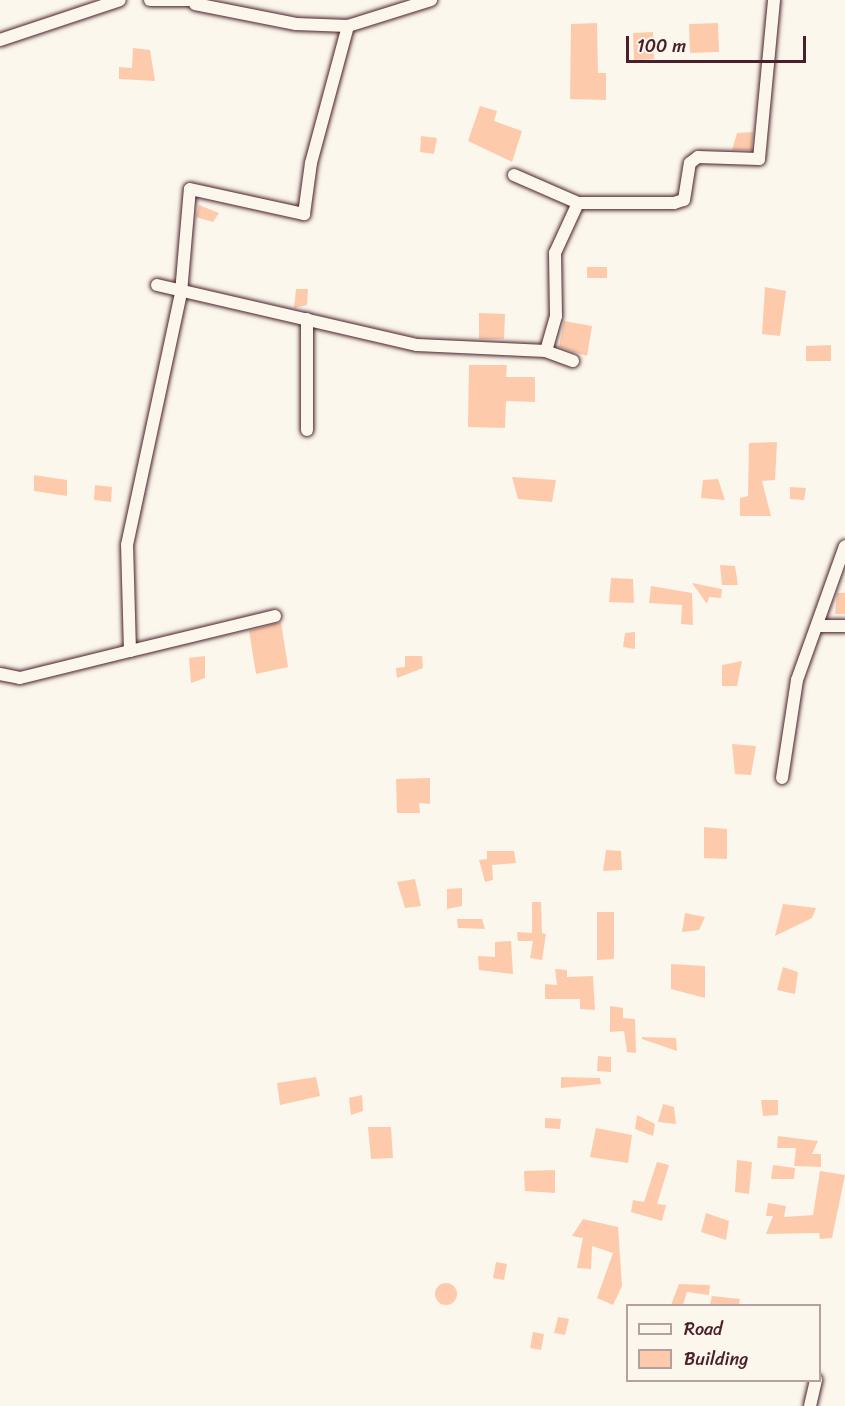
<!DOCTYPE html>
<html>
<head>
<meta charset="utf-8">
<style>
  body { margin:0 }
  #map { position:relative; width:845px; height:1406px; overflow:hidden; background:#fbf7ec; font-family:Sriracha,sans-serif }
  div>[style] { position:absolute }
  .building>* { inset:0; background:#fdcbac }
  .round { border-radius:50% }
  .roads { filter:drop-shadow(0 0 2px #4a1f2b) drop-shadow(0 0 2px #4a1f2b) }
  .street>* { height:12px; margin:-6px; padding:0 6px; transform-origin:6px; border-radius:6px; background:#fbf7ec }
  span { translate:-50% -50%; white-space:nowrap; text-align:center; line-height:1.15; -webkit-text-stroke:5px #fbf7ec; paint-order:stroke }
  .legend { position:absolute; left:626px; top:1304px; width:195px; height:78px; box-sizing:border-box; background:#fbf7ec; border:2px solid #b4a19f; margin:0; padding:8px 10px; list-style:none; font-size:18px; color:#4a1f2b }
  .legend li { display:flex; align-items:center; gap:12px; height:30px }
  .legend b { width:30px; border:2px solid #b4a19f }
  .scale { position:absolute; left:626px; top:36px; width:180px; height:27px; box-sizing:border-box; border:3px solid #4a1f2b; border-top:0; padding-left:8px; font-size:18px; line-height:21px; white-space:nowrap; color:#4a1f2b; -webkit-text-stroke:4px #fbf7ec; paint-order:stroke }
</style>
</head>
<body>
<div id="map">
  <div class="building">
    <i style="clip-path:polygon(597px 23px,598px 73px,606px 73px,606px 100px,570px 99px,571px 24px)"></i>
    <i style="clip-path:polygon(718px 23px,719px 52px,690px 53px,689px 24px)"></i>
    <i style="clip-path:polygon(653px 32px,654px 59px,634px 60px,633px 33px)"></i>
    <i style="clip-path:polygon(133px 48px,150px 50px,155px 81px,119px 79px,119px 67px,132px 68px)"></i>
    <i style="clip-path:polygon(480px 106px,497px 111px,494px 121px,522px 131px,512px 162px,468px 141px)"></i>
    <i style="clip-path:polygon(753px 132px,752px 150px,732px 150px,737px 133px)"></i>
    <i style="clip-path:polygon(421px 136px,437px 138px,434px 154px,420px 152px)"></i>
    <i style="clip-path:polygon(199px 205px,219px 213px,213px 222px,196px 217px)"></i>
    <i style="clip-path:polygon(587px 267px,607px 267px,607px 278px,587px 278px)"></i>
    <i style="clip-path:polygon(765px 287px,786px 291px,780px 336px,762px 334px)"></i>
    <i style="clip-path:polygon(296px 289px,308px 289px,307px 305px,294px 308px)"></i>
    <i style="clip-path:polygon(479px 313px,505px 314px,504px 339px,479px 339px)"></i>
    <i style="clip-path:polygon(564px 321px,592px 326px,587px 356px,559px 347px)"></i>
    <i style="clip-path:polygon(831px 345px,831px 361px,806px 361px,806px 346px)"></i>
    <i style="clip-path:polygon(469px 365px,507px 365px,506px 377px,535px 377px,535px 402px,506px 401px,505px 428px,468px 427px)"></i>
    <i style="clip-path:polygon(777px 442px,775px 480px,762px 481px,771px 516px,740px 516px,740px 498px,748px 496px,749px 443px)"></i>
    <i style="clip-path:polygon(34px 475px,67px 480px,67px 496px,34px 491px)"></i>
    <i style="clip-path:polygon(512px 477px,556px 480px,552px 502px,518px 499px)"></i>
    <i style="clip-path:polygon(718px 479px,725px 500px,701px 498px,703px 480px)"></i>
    <i style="clip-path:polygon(95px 485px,112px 487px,111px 502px,94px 500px)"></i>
    <i style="clip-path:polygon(790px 487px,806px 488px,804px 500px,790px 499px)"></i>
    <i style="clip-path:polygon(720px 565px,735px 566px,738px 585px,722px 585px)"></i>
    <i style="clip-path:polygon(611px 578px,633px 579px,634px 603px,609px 602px)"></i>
    <i style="clip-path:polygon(692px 583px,722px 589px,721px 598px,709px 597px,707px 604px)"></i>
    <i style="clip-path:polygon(651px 586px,692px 593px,693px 625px,681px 624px,682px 605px,649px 603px)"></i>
    <i style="clip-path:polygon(837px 593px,845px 593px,845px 614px,835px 614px)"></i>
    <i style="clip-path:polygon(281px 622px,288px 667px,256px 674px,249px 631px)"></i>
    <i style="clip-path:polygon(635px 632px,635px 649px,623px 647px,625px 633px)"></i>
    <i style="clip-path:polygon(205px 656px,205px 678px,191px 683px,189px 658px)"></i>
    <i style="clip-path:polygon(405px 656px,422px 656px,423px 668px,397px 678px,396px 668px,405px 667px)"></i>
    <i style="clip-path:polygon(742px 661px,737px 686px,722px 686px,722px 665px)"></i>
    <i style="clip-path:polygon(732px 744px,756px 746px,751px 775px,735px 774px)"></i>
    <i style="clip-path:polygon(430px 778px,430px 804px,419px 803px,420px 813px,397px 813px,396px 779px)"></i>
    <i style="clip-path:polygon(704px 827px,727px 829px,727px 859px,704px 858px)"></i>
    <i style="clip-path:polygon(606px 850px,621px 851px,622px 870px,603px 871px)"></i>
    <i style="clip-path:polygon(487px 851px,514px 851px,516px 863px,492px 865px,493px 880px,485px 882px,479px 860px,487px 859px)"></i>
    <i style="clip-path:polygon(415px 879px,421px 906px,405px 908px,397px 882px)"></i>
    <i style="clip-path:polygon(462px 888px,462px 906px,447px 909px,447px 889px)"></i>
    <i style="clip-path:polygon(532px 902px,541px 902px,542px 933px,546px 934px,542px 960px,530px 958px,533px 941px,518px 941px,517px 932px,532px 933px)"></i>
    <i style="clip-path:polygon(783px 904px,816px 908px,812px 918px,775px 936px)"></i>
    <i style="clip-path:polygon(597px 912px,614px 912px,614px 959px,597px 960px)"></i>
    <i style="clip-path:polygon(685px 913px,705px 917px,699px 930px,682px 932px)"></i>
    <i style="clip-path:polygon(457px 919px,482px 919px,485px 929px,458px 928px)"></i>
    <i style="clip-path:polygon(511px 941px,513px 974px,479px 970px,478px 956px,495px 957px,495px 942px)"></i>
    <i style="clip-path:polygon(671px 964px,705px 966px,705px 998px,671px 989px)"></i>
    <i style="clip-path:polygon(783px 967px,798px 972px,795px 994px,777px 990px)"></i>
    <i style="clip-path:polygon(555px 969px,567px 970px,567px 977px,593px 976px,595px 1010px,580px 1009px,580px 999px,545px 999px,545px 984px,557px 985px)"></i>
    <i style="clip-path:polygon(610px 1006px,623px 1008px,623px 1018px,635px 1019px,636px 1053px,627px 1052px,624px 1031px,610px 1032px)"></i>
    <i style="clip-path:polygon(642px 1037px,676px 1038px,677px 1051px,642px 1039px)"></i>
    <i style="clip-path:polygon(598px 1056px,611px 1057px,611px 1072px,597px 1071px)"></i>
    <i style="clip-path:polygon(316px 1077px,320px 1096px,280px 1105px,277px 1083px)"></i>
    <i style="clip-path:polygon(561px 1077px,600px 1078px,601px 1084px,561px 1088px)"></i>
    <i style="clip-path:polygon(362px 1095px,363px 1111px,351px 1115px,349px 1098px)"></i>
    <i style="clip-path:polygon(761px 1100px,778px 1100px,778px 1115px,763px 1116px)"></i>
    <i style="clip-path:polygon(663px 1104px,674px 1107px,676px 1124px,658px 1122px)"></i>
    <i style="clip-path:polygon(637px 1115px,655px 1124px,653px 1136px,635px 1129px)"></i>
    <i style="clip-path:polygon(545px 1118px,561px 1119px,560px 1129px,545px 1128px)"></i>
    <i style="clip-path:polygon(368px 1127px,391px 1127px,393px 1158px,371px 1159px)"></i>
    <i style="clip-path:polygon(596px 1128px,632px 1135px,628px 1163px,590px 1157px)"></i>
    <i style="clip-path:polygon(778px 1136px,818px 1141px,812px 1154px,821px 1154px,821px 1167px,794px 1166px,796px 1148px,777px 1148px)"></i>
    <i style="clip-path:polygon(737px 1160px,752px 1162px,749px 1194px,735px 1192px)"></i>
    <i style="clip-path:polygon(657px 1162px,669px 1165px,657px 1204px,666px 1205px,662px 1221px,631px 1212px,633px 1200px,644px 1202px)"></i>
    <i style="clip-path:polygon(773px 1165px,795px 1168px,794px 1179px,771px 1179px)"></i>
    <i style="clip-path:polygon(555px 1170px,555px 1193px,525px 1191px,524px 1171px)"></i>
    <i style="clip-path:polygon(820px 1171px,845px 1175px,832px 1238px,820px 1239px,819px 1233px,766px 1234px,773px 1216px,766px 1216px,768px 1203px,786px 1206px,784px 1217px,813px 1215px)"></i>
    <i style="clip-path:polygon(706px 1213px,729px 1221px,726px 1240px,701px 1232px)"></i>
    <i style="clip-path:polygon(583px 1219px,618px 1227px,622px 1286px,613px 1305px,597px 1298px,613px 1253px,592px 1246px,591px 1269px,577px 1268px,583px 1238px,572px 1236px)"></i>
    <i style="clip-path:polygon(496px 1262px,507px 1264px,504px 1280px,493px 1278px)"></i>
    <i class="round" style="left:435px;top:1283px;width:22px;height:22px"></i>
    <i style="clip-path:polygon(679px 1284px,710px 1285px,709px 1295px,687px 1292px,683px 1305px,671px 1305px)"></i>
    <i style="clip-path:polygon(712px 1296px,740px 1299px,739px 1305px,710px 1305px)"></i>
    <i style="clip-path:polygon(558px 1317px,569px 1319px,565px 1335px,554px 1333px)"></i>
    <i style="clip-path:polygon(533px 1332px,544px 1334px,541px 1350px,530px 1348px)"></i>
  </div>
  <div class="roads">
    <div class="street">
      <i style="left:150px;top:0;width:45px"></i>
      <i style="left:195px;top:4px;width:103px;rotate:11.2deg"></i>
      <i style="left:296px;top:24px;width:52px;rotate:2.2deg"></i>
      <i style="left:348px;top:26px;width:87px;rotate:-17.4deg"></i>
      <i style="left:0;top:40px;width:126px;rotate:-18.4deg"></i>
      <i style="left:514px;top:175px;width:70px;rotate:23.6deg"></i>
      <i style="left:578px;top:203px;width:96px"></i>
      <i style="left:674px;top:203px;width:10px;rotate:-17deg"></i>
      <i style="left:684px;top:200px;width:37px;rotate:-81deg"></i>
      <i style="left:690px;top:163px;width:10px;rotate:-37deg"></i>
      <i style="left:698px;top:157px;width:61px;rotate:1.9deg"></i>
      <i style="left:759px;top:159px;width:160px;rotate:-84.6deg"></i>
      <i style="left:157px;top:285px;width:267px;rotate:13deg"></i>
      <i style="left:417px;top:345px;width:129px;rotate:2.7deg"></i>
      <i style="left:573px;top:361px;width:29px;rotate:-160deg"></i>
      <i style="left:546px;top:351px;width:36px;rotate:-74deg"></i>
      <i style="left:556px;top:316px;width:63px;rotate:-90.9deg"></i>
      <i style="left:555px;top:253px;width:55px;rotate:-65.3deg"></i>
      <i style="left:307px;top:430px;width:111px;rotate:-90deg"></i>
      <i style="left:275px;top:616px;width:149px;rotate:166.4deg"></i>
      <i style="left:130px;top:651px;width:106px;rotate:-91.6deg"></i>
      <i style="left:127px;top:545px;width:258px;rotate:-77.9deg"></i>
      <i style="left:181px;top:293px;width:104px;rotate:-85.1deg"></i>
      <i style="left:190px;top:189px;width:117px;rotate:12.4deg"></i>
      <i style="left:304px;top:214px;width:51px;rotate:-82.2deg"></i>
      <i style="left:311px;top:163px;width:142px;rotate:-74.9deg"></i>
      <i style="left:818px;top:626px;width:27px"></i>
      <i style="left:0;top:674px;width:20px;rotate:11deg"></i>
      <i style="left:20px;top:678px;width:113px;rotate:-13.8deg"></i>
      <i style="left:782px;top:778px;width:99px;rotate:-81.3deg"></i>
      <i style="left:797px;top:680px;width:142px;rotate:-70.3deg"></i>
      <i style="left:810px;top:1406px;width:27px;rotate:-77deg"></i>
    </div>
  </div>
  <ul class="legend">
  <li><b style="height:8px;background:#fbf7ec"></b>Road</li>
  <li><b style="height:16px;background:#fdcbac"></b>Building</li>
  </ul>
  <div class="scale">100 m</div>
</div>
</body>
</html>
